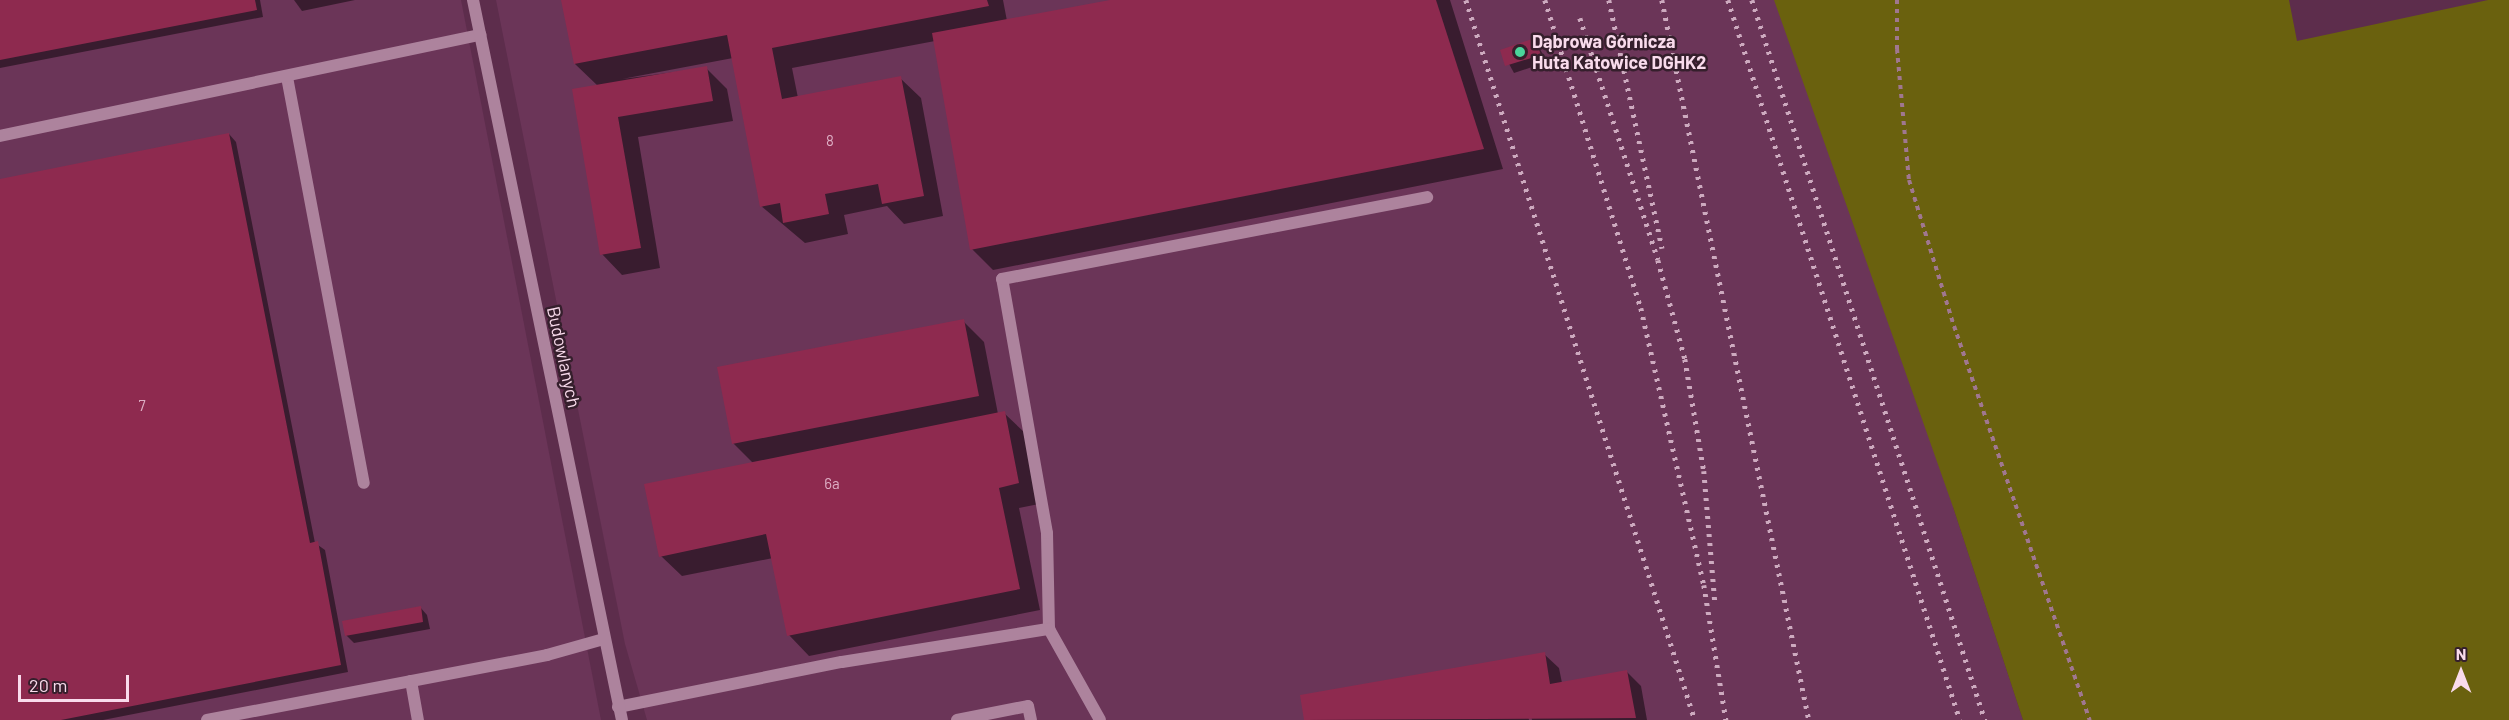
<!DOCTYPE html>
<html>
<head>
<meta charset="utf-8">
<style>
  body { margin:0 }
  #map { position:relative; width:2509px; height:720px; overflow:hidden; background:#5d2d4c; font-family:Barlow,sans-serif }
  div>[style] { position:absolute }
  .built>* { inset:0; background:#6b3558 }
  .green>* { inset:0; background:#6a610e }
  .shadow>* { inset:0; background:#0007 }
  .building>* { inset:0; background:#8e2a4f }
  .path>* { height:4px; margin-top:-2px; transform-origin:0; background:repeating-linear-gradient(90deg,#a07790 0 4.5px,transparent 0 9px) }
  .service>* { height:12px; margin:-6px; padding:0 6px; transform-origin:6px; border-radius:6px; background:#ad839d }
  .minor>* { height:12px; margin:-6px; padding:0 6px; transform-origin:6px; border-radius:6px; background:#ad839d }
  .rail>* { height:4.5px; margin-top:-2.25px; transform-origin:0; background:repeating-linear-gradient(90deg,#cdaabf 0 3px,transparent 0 9px) }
  .dots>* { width:16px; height:16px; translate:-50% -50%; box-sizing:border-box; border:3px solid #351f2c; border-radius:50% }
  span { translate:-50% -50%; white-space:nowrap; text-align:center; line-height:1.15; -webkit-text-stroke:5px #351f2c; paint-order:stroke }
  .number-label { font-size:15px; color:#deafc5 }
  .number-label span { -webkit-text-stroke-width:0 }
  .poi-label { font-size:18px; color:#f9dbec; font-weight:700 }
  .left { translate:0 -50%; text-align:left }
  .street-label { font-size:18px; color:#f9dbec }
  .north { position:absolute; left:2431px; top:642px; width:60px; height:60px; -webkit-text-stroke:4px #351f2c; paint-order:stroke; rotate:0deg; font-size:16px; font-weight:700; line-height:24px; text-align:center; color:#f9dbec }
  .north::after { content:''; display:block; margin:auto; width:21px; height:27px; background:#f9dbec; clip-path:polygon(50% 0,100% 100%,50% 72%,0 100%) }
  .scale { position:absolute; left:18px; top:675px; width:111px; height:27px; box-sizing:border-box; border:3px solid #f9dbec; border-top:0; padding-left:8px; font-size:18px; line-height:21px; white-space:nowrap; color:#f9dbec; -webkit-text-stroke:4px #351f2c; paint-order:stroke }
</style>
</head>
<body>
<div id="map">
  <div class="built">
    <i style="clip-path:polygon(0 0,461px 0,601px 720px,0 720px)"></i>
    <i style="clip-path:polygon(496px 0,1950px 0,1953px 507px,2023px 720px,647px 720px,625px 644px)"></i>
  </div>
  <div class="green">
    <i style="clip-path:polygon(1774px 0,2289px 0,2297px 41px,2488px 0,2509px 0,2509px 720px,2023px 720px,1953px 507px)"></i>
  </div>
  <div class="shadow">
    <i style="clip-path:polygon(0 0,260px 0,263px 17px,0 68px)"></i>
    <i style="clip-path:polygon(294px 0,355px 0,302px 11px)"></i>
    <i style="clip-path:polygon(563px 0,1003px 0,1007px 21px,1118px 0,1450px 0,1503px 169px,993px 270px,972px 249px,935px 41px,792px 68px,798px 98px,900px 78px,921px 98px,943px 216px,904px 224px,887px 206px,844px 215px,848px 234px,805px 243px,761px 206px,733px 58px,622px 79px,706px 68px,727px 89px,733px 121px,638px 137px,660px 268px,622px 275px,602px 254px,598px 86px,575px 64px)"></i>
    <i style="clip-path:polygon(1535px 40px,1547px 62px,1514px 73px,1502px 51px)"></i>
    <i style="clip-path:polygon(229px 134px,236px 142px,315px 543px,325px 550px,348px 672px,103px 720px,0 720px,0 180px)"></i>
    <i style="clip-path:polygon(963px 321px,984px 342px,998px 414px,1004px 413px,1025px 433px,1039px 504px,1019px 508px,1040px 610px,809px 656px,789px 635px,773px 558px,682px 576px,661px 556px,754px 464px,733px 443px)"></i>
    <i style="clip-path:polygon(420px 607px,427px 615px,430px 629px,354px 643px,346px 635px)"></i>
    <i style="clip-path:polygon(1544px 654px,1559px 668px,1562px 683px,1626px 671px,1641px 686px,1647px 720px,1532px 720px,1521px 664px,1518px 664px,1529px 720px,1306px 720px,1302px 696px)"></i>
  </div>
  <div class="building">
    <i style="clip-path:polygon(0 0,255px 0,257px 10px,0 60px)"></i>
    <i style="clip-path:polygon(561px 0,987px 0,989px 6px,772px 48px,782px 99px,901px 76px,924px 196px,882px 204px,878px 184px,825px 194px,829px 214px,783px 223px,780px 203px,760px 207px,727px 35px,574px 64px)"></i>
    <i style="clip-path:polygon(1110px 0,1436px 0,1484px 149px,970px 250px,932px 33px)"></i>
    <i style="clip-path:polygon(1535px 38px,1541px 55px,1505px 66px,1500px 50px)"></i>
    <i style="clip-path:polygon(707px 66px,713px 101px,618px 117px,641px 248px,600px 255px,572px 89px)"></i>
    <i style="clip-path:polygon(229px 133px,310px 543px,318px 541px,341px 665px,61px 720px,0 720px,0 179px)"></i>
    <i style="clip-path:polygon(964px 319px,979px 396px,732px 444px,717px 367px)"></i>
    <i style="clip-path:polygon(1005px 411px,1019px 483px,999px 488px,1020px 589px,787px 636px,766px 534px,659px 557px,644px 484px)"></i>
    <i style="clip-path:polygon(421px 606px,423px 622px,345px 636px,342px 621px)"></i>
    <i style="clip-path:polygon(1545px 652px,1550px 684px,1627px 670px,1636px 718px,1304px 720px,1300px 695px)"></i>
  </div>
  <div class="path">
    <i style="left:1897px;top:0;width:49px;rotate:90deg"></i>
    <i style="left:1897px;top:49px;width:132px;rotate:84.8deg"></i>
    <i style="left:1909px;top:180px;width:153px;rotate:72.9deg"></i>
    <i style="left:1954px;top:326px;width:417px;rotate:71deg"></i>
  </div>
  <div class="service">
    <i style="left:287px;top:77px;width:413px;rotate:79.3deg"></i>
    <i style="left:0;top:136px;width:491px;rotate:-11.9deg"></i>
    <i style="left:1049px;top:629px;width:96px;rotate:-91.2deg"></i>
    <i style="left:1047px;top:533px;width:258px;rotate:-100deg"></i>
    <i style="left:1002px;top:279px;width:433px;rotate:-10.9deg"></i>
    <i style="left:411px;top:681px;width:40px;rotate:80deg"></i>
    <i style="left:618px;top:707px;width:228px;rotate:-11.4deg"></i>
    <i style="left:842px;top:662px;width:210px;rotate:-9.1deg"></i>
    <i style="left:1049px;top:629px;width:104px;rotate:60.7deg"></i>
    <i style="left:207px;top:720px;width:346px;rotate:-10.8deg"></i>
    <i style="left:547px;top:655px;width:59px;rotate:-15.7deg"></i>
    <i style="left:957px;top:720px;width:72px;rotate:-11.2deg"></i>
    <i style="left:1028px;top:706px;width:14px;rotate:78deg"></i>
  </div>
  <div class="minor">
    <i style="left:473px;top:0;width:735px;rotate:78.31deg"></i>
  </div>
  <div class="rail">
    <i style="left:1466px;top:0;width:756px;rotate:72.36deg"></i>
    <i style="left:1545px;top:0;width:323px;rotate:72.7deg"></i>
    <i style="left:1641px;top:308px;width:284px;rotate:77.2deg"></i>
    <i style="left:1704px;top:585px;width:137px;rotate:80.7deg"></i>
    <i style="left:1609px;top:0;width:254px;rotate:77.9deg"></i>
    <i style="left:1662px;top:0;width:735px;rotate:78.46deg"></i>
    <i style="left:1728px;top:0;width:756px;rotate:72.14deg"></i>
    <i style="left:1752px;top:0;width:757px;rotate:72.07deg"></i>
    <i style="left:1580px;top:18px;width:254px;rotate:72.1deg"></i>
    <i style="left:1658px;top:260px;width:103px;rotate:74.7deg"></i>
    <i style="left:1685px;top:359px;width:114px;rotate:80.4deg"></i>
    <i style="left:1704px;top:471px;width:132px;rotate:85.2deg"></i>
  </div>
  <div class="dots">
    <i style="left:1520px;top:52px;background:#4bd49b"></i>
  </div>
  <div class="number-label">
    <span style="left:830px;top:141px">8</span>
    <span style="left:142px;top:406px">7</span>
    <span style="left:832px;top:484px">6a</span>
  </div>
  <div class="poi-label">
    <span class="left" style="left:1532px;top:52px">Dąbrowa Górnicza<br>Huta Katowice DGHK2</span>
  </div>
  <div class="street-label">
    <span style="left:564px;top:357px;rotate:78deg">Budowlanych</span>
  </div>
  <div class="north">N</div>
  <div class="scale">20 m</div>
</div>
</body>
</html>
